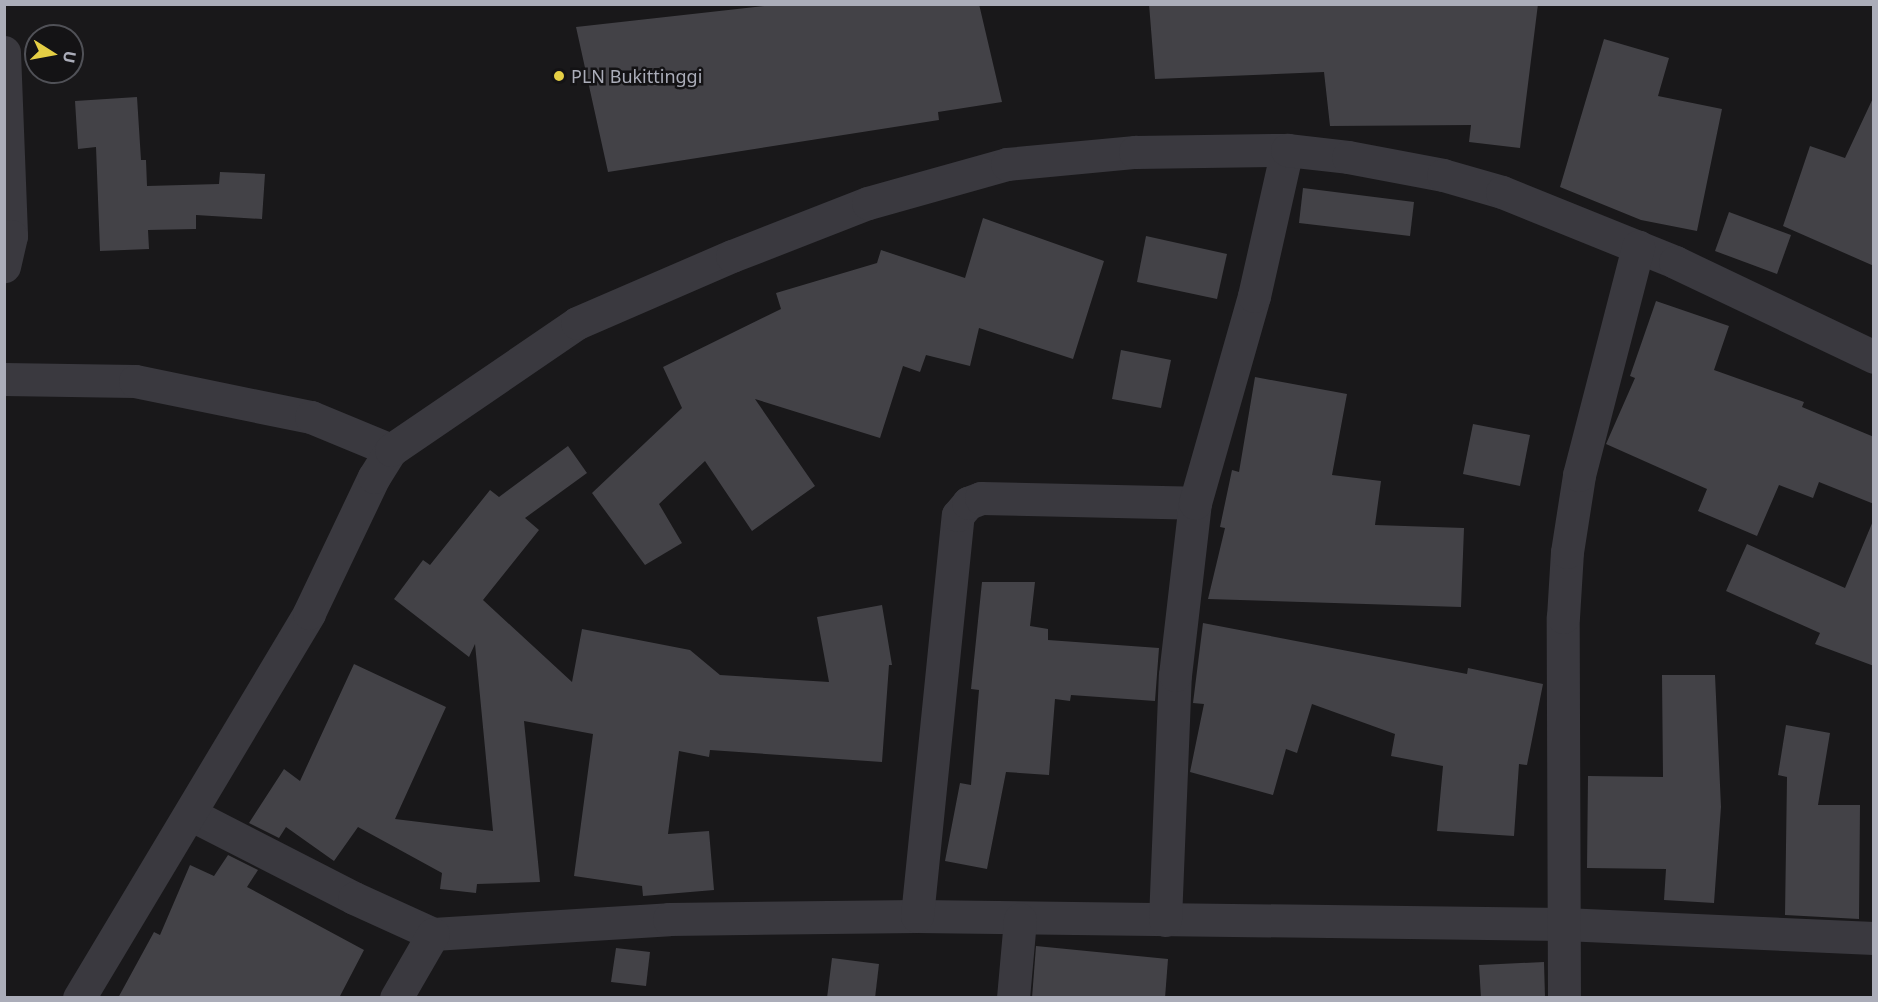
<!DOCTYPE html>
<html>
<head>
<meta charset="utf-8">
<style>
  body { margin:0 }
  #map { position:relative; width:1878px; height:1002px; overflow:hidden; background:#19181a; font-family:"Noto Sans",sans-serif }
  div>[style] { position:absolute }
  .building>* { inset:0; background:#434247 }
  .minor>* { height:33px; margin:-16.5px; padding:0 16.5px; transform-origin:16.5px; border-radius:16.5px; background:#3a393f }
  .dots>* { width:16px; height:16px; translate:-50% -50%; box-sizing:border-box; border:3px solid #141315; border-radius:50% }
  span { translate:-50% -50%; white-space:nowrap; text-align:center; line-height:1.15; -webkit-text-stroke:5px #141315; paint-order:stroke }
  .poi-label { font-size:18px; color:#abadb9 }
  .left { translate:0 -50%; text-align:left }
  .frame { position:absolute; inset:0; border:6px solid #abadb9; pointer-events:none }
  .north { position:absolute; left:24px; top:24px; width:60px; height:60px; box-sizing:border-box; background:#141315; border:2px solid #505157; border-radius:50%; rotate:101deg; font-size:16px; font-weight:700; line-height:24px; text-align:center; color:#abadb9 }
  .north::after { content:''; display:block; margin:auto; width:21px; height:27px; background:#e5cf45; clip-path:polygon(50% 0,100% 100%,50% 72%,0 100%) }
</style>
</head>
<body>
<div id="map">
  <div class="building">
    <i style="clip-path:polygon(782px 4px,979px 4px,1002px 102px,938px 112px,939px 120px,608px 172px,576px 27px)"></i>
    <i style="clip-path:polygon(1149px 4px,1538px 4px,1520px 148px,1469px 142px,1471px 125px,1330px 126px,1324px 72px,1155px 79px)"></i>
    <i style="clip-path:polygon(1604px 39px,1669px 58px,1658px 96px,1722px 109px,1697px 231px,1641px 220px,1560px 187px)"></i>
    <i style="clip-path:polygon(1874px 96px,1874px 266px,1783px 226px,1810px 146px,1845px 158px)"></i>
    <i style="clip-path:polygon(137px 97px,141px 160px,146px 160px,147px 186px,219px 184px,220px 172px,265px 174px,262px 219px,196px 215px,196px 229px,148px 230px,149px 249px,100px 251px,96px 147px,78px 149px,75px 101px)"></i>
    <i style="clip-path:polygon(1303px 188px,1414px 202px,1410px 236px,1299px 223px)"></i>
    <i style="clip-path:polygon(1729px 212px,1791px 235px,1777px 274px,1715px 251px)"></i>
    <i style="clip-path:polygon(983px 218px,1104px 261px,1073px 359px,979px 328px,970px 366px,926px 355px,920px 372px,903px 366px,880px 438px,755px 399px,815px 486px,752px 531px,705px 461px,659px 504px,682px 543px,645px 565px,592px 493px,682px 408px,663px 367px,781px 309px,776px 293px,877px 263px,881px 250px,965px 278px)"></i>
    <i style="clip-path:polygon(1146px 236px,1227px 254px,1217px 299px,1137px 282px)"></i>
    <i style="clip-path:polygon(1656px 301px,1729px 326px,1714px 370px,1804px 402px,1802px 407px,1874px 437px,1874px 504px,1819px 482px,1813px 498px,1779px 485px,1757px 536px,1698px 511px,1707px 489px,1606px 444px,1635px 378px,1630px 376px)"></i>
    <i style="clip-path:polygon(1121px 350px,1171px 360px,1161px 408px,1112px 399px)"></i>
    <i style="clip-path:polygon(1255px 377px,1347px 394px,1332px 475px,1381px 481px,1375px 525px,1464px 528px,1461px 607px,1208px 599px,1225px 528px,1220px 527px,1232px 470px,1239px 472px)"></i>
    <i style="clip-path:polygon(1473px 424px,1530px 435px,1520px 486px,1463px 474px)"></i>
    <i style="clip-path:polygon(568px 446px,587px 473px,525px 518px,539px 530px,483px 600px,572px 682px,582px 629px,690px 650px,720px 675px,829px 682px,817px 617px,882px 605px,892px 665px,889px 665px,882px 762px,710px 750px,709px 757px,679px 751px,668px 834px,709px 831px,714px 890px,643px 896px,642px 886px,574px 876px,593px 734px,524px 721px,540px 882px,477px 884px,476px 893px,440px 889px,442px 873px,358px 827px,334px 861px,286px 827px,279px 838px,249px 823px,284px 769px,300px 781px,354px 664px,446px 707px,395px 819px,493px 831px,475px 644px,469px 657px,394px 599px,423px 560px,430px 565px,490px 490px,499px 497px)"></i>
    <i style="clip-path:polygon(1873px 521px,1874px 666px,1815px 644px,1820px 633px,1726px 591px,1747px 544px,1845px 588px)"></i>
    <i style="clip-path:polygon(982px 582px,1035px 582px,1030px 626px,1048px 629px,1048px 640px,1159px 648px,1155px 701px,1071px 695px,1070px 701px,1055px 699px,1049px 775px,1006px 772px,987px 869px,945px 861px,960px 783px,971px 785px,979px 690px,971px 689px)"></i>
    <i style="clip-path:polygon(1203px 623px,1467px 674px,1468px 668px,1543px 684px,1527px 765px,1519px 764px,1514px 836px,1437px 831px,1443px 766px,1391px 756px,1395px 734px,1312px 704px,1297px 753px,1286px 749px,1273px 795px,1190px 772px,1204px 704px,1193px 703px)"></i>
    <i style="clip-path:polygon(1662px 675px,1715px 675px,1721px 807px,1714px 903px,1664px 900px,1666px 869px,1587px 868px,1588px 776px,1663px 777px)"></i>
    <i style="clip-path:polygon(1786px 725px,1830px 733px,1818px 805px,1860px 805px,1859px 919px,1785px 915px,1787px 777px,1778px 775px)"></i>
    <i style="clip-path:polygon(228px 855px,258px 870px,247px 887px,364px 950px,339px 998px,118px 998px,154px 932px,160px 935px,190px 865px,214px 876px)"></i>
    <i style="clip-path:polygon(1036px 946px,1168px 959px,1165px 998px,1032px 998px)"></i>
    <i style="clip-path:polygon(616px 948px,650px 952px,646px 986px,611px 982px)"></i>
    <i style="clip-path:polygon(832px 958px,879px 964px,875px 998px,827px 998px)"></i>
    <i style="clip-path:polygon(1544px 962px,1545px 998px,1481px 998px,1479px 965px)"></i>
  </div>
  <div class="minor">
    <i style="left:4px;top:52px;width:184px;rotate:87.8deg"></i>
    <i style="left:11px;top:236px;width:31px;rotate:103deg"></i>
    <i style="left:4px;top:379px;width:131px;rotate:0.9deg"></i>
    <i style="left:135px;top:381px;width:180px;rotate:11.6deg"></i>
    <i style="left:311px;top:417px;width:87px;rotate:22.4deg"></i>
    <i style="left:190px;top:814px;width:184px;rotate:27.1deg"></i>
    <i style="left:354px;top:898px;width:87px;rotate:24.5deg"></i>
    <i style="left:433px;top:934px;width:236px;rotate:-3.6deg"></i>
    <i style="left:669px;top:919px;width:248px;rotate:-0.7deg"></i>
    <i style="left:917px;top:916px;width:647px;rotate:0.71deg"></i>
    <i style="left:1564px;top:924px;width:310px;rotate:2.6deg"></i>
    <i style="left:917px;top:916px;width:403px;rotate:-84.2deg"></i>
    <i style="left:958px;top:515px;width:16px;rotate:-50deg"></i>
    <i style="left:968px;top:503px;width:14px;rotate:-21deg"></i>
    <i style="left:981px;top:498px;width:214px;rotate:1.3deg"></i>
    <i style="left:1165px;top:920px;width:245px;rotate:-87.7deg"></i>
    <i style="left:1175px;top:675px;width:173px;rotate:-83.4deg"></i>
    <i style="left:1195px;top:503px;width:215px;rotate:-74.1deg"></i>
    <i style="left:1254px;top:296px;width:150px;rotate:-77.3deg"></i>
    <i style="left:79px;top:998px;width:448px;rotate:-59.1deg"></i>
    <i style="left:309px;top:613px;width:151px;rotate:-64.5deg"></i>
    <i style="left:374px;top:477px;width:32px;rotate:-58deg"></i>
    <i style="left:391px;top:450px;width:225px;rotate:-34.3deg"></i>
    <i style="left:577px;top:323px;width:169px;rotate:-23.4deg"></i>
    <i style="left:732px;top:256px;width:146px;rotate:-21.3deg"></i>
    <i style="left:868px;top:203px;width:144px;rotate:-15.7deg"></i>
    <i style="left:1007px;top:164px;width:129px;rotate:-5.4deg"></i>
    <i style="left:1135px;top:152px;width:152px;rotate:-0.8deg"></i>
    <i style="left:1287px;top:150px;width:61px;rotate:6.5deg"></i>
    <i style="left:1348px;top:157px;width:97px;rotate:10.7deg"></i>
    <i style="left:1443px;top:175px;width:61px;rotate:16.1deg"></i>
    <i style="left:1502px;top:192px;width:187px;rotate:22deg"></i>
    <i style="left:1675px;top:262px;width:221px;rotate:25.5deg"></i>
    <i style="left:396px;top:998px;width:74px;rotate:-60deg"></i>
    <i style="left:1013px;top:998px;width:79px;rotate:-84.9deg"></i>
    <i style="left:1564px;top:998px;width:381px;rotate:-90.2deg"></i>
    <i style="left:1563px;top:617px;width:65px;rotate:-86.5deg"></i>
    <i style="left:1567px;top:552px;width:78px;rotate:-81.1deg"></i>
    <i style="left:1579px;top:475px;width:236px;rotate:-75.5deg"></i>
  </div>
  <div class="dots">
    <i style="left:559px;top:76px;background:#e5cf45"></i>
  </div>
  <div class="poi-label">
    <span class="left" style="left:571px;top:76px">PLN Bukittinggi</span>
  </div>
  <div class="frame"></div>
  <div class="north">U</div>
</div>
</body>
</html>
